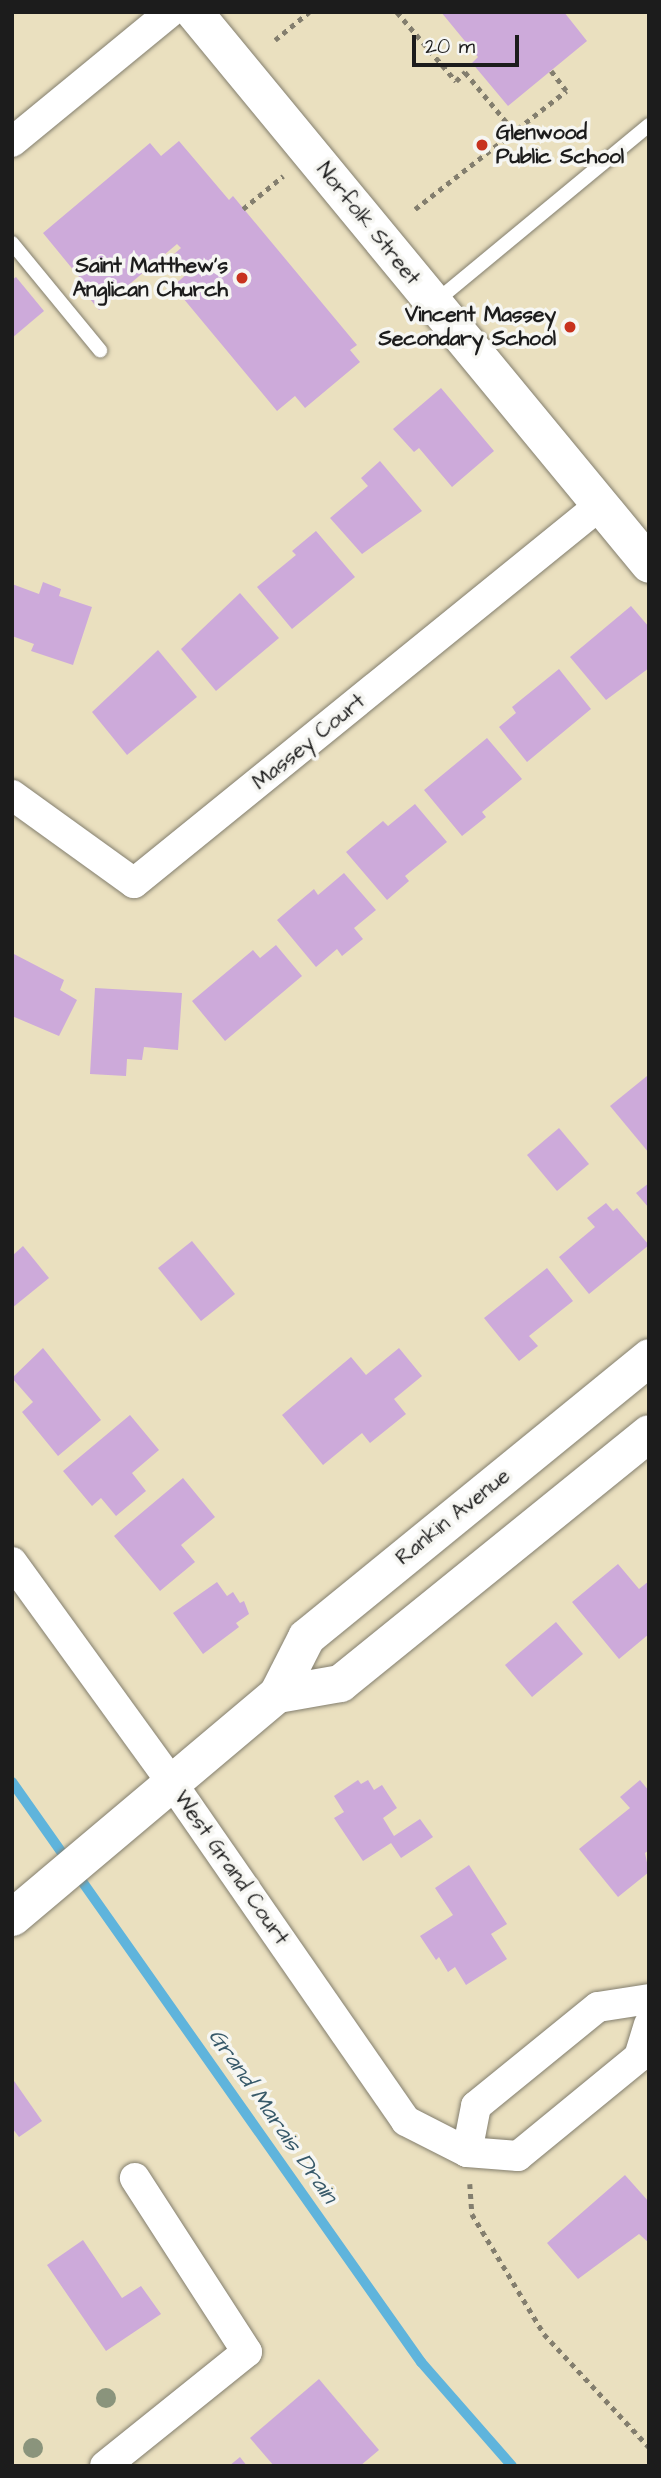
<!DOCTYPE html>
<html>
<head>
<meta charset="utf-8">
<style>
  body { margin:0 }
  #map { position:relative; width:661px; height:2478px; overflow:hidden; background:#eae0bf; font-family:"Architects Daughter",sans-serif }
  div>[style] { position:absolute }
  .stream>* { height:10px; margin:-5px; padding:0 5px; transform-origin:5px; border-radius:5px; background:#5fb4dc }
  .building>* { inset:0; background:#cdaada }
  .path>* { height:4.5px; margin-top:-2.25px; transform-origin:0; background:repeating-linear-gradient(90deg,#837e6e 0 5px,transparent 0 10px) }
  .roads { filter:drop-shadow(0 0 2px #837e6e) drop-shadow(0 0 2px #837e6e) }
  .service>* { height:14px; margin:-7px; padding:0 7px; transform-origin:7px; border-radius:7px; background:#fff }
  .minor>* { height:30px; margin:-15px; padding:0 15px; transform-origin:15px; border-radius:15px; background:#fff }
  .tertiary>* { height:37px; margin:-18.5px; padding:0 18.5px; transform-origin:18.5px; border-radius:18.5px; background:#fff }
  .trees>* { width:20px; height:20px; margin:-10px; border-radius:50%; background:#8a947c }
  .dots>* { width:19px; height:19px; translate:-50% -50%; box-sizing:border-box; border:4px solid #f6f6f2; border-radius:50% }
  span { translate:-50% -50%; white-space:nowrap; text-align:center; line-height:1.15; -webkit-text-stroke:7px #f6f6f2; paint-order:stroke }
  .poi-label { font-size:21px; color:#1c1c1c; font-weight:700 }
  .left { translate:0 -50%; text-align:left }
  .right { translate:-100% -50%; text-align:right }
  .street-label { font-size:21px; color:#1c1c1c }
  .water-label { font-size:23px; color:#375969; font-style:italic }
  .frame { position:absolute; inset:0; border:14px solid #1c1c1c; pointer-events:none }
  .scale { position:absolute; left:412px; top:35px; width:107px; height:32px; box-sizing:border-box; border:4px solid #1c1c1c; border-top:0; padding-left:9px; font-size:21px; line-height:24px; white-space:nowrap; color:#1c1c1c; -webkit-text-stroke:5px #f6f6f2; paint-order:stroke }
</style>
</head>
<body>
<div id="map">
  <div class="stream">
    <i style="left:12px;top:1782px;width:710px;rotate:54.81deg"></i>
    <i style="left:421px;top:2362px;width:138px;rotate:48.8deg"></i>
  </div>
  <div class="building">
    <i style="clip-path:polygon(441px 12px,564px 12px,587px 41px,508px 106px,472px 63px,478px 57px)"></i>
    <i style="clip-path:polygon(179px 141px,229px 200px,233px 196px,357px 345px,350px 350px,360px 362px,305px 408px,295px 396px,277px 411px,173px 286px,188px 273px,173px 255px,181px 248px,177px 244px,99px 310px,80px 287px,84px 283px,43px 233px,150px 143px,161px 156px)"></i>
    <i style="clip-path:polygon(16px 277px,44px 311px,12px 338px,12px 280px)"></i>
    <i style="clip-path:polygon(441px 388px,494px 451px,452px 487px,419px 448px,414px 452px,393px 429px)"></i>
    <i style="clip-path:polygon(380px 461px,422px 511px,362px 554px,330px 518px,368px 486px,361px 478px)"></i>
    <i style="clip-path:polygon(316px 531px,355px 577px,292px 629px,257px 587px,296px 555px,292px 551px)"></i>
    <i style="clip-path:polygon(43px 582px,61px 589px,59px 596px,92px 607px,73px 665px,31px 651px,34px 644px,12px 636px,12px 584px,39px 594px)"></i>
    <i style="clip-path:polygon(240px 593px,279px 638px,216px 691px,181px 649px)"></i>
    <i style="clip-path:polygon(631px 606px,649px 627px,649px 668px,606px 700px,570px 657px)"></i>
    <i style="clip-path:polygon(158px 650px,197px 697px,127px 755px,92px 712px)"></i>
    <i style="clip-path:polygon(559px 669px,591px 709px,527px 762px,499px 727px,516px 713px,512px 707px)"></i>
    <i style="clip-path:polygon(487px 738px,522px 779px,482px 812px,486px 817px,462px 836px,424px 790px)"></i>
    <i style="clip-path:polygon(415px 804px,447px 842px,405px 876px,409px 881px,387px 900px,346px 852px,383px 821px,388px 826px)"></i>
    <i style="clip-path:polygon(344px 873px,376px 910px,354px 928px,363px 939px,342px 956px,337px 949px,316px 967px,277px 920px,314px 889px,318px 895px)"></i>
    <i style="clip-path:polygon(276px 945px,302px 976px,225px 1041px,192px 1001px,253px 950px,260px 958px)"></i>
    <i style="clip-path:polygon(12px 953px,64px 980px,60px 990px,77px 1000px,59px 1036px,12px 1016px)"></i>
    <i style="clip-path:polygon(95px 988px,182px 993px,178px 1050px,144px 1047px,142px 1060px,127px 1059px,126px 1076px,90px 1074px)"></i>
    <i style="clip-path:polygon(647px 1076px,649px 1077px,649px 1153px,610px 1106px)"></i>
    <i style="clip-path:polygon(559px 1128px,589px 1164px,557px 1191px,527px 1155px)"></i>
    <i style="clip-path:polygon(649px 1183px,649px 1208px,636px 1193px)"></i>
    <i style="clip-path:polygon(606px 1203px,613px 1211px,617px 1208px,649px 1245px,589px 1294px,559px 1257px,595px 1227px,587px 1218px)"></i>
    <i style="clip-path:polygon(192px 1241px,235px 1294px,201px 1321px,158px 1268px)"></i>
    <i style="clip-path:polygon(23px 1246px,49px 1278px,12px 1308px,12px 1256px)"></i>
    <i style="clip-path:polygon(547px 1268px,573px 1301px,529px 1336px,538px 1346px,519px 1361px,484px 1318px)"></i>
    <i style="clip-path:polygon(43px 1348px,101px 1420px,58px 1456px,22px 1412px,33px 1402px,12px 1378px)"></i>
    <i style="clip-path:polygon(399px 1348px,422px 1376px,394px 1399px,406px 1414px,370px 1443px,362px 1433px,323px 1465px,282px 1415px,351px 1357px,366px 1375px)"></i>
    <i style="clip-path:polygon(130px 1415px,159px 1450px,132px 1473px,146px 1491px,116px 1516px,101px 1498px,92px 1506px,63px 1471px)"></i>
    <i style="clip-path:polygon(183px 1478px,215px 1517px,181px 1545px,195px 1562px,160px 1591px,114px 1536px)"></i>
    <i style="clip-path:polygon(618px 1564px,639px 1589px,649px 1581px,649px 1634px,619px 1659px,572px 1602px)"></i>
    <i style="clip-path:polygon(217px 1582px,227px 1596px,233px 1592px,240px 1603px,244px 1601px,249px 1614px,236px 1623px,239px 1627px,203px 1654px,173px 1613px)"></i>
    <i style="clip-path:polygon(556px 1622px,583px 1654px,532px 1697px,505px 1665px)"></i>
    <i style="clip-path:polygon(358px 1780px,361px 1784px,368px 1780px,374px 1790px,382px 1785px,397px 1808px,383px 1818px,394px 1836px,420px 1819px,433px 1837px,401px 1858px,391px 1843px,363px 1861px,334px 1818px,344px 1812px,334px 1796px)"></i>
    <i style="clip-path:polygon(640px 1780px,649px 1791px,649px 1850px,645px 1853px,649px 1872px,618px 1897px,579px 1849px,630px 1808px,620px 1797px)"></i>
    <i style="clip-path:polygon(469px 1865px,507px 1924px,491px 1934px,507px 1959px,466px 1985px,455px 1967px,448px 1972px,439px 1957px,436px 1960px,420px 1936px,453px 1915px,435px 1888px)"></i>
    <i style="clip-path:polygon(12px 2078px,42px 2121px,19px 2137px,12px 2128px)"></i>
    <i style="clip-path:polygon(625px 2175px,649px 2202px,649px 2243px,639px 2234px,578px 2279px,547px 2243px)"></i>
    <i style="clip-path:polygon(83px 2240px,122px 2298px,141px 2286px,161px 2314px,106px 2351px,47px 2265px)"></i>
    <i style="clip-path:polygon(319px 2379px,379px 2450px,360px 2466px,274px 2466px,250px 2438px)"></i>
    <i style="clip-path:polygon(240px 2457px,247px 2466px,229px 2466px)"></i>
  </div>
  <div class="path">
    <i style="left:397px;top:12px;width:91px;rotate:49.5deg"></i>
    <i style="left:456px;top:81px;width:13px;rotate:-45deg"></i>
    <i style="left:465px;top:72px;width:77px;rotate:50.3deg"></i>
    <i style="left:275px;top:40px;width:44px;rotate:-39.5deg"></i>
    <i style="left:243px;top:209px;width:52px;rotate:-39.5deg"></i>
    <i style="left:415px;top:209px;width:192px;rotate:-38deg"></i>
    <i style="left:566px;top:91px;width:25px;rotate:-127deg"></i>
    <i style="left:470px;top:2184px;width:30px;rotate:86deg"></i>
    <i style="left:472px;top:2214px;width:140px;rotate:59deg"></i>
    <i style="left:544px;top:2334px;width:154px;rotate:47.1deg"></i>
  </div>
  <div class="roads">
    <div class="service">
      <i style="left:12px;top:243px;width:139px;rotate:50.6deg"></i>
      <i style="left:434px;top:303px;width:279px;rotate:-39.6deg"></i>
    </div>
    <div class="minor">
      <i style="left:12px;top:142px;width:205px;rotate:-39.4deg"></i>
      <i style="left:12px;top:795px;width:150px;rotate:35.8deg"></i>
      <i style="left:134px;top:883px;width:600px;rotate:-39.05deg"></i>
      <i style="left:12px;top:1562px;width:273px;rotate:54.1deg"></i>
      <i style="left:172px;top:1783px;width:411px;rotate:55.3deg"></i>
      <i style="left:406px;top:2121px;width:68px;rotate:26.9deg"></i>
      <i style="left:467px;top:2152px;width:51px;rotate:4.5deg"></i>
      <i style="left:518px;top:2156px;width:156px;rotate:-39.3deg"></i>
      <i style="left:639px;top:2057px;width:34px;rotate:-73deg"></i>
      <i style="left:467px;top:2152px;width:47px;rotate:-78.9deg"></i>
      <i style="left:476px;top:2106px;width:157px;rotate:-39.1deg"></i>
      <i style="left:598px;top:2007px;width:52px;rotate:-8.9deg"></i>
      <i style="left:105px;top:2466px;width:182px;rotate:-38.8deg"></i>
      <i style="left:247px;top:2352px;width:207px;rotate:-122.8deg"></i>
    </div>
    <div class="tertiary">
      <i style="left:194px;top:12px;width:715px;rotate:50.5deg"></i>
      <i style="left:277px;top:1694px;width:64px;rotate:-9.9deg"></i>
      <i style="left:340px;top:1683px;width:397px;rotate:-39deg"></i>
      <i style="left:12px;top:1917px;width:346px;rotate:-40.1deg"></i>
      <i style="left:277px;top:1694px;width:64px;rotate:-63deg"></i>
      <i style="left:306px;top:1637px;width:443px;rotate:-39.2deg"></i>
    </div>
  </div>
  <div class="trees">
    <i style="left:106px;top:2398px"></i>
    <i style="left:33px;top:2448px"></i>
  </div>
  <div class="dots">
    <i style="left:482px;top:145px;background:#c8321e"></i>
    <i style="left:242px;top:278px;background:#c8321e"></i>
    <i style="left:570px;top:327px;background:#c8321e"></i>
  </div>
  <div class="poi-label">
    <span class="left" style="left:496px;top:145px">Glenwood<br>Public School</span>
    <span class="right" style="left:228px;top:278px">Saint Matthew's<br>Anglican Church</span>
    <span class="right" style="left:556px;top:327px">Vincent Massey<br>Secondary School</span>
  </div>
  <div class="street-label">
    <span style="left:368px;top:224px;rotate:51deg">Norfolk Street</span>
    <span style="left:309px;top:742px;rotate:-39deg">Massey Court</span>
    <span style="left:453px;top:1517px;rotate:-39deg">Rankin Avenue</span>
    <span style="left:231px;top:1868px;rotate:55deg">West Grand Court</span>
  </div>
  <div class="water-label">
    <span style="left:273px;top:2116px;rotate:55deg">Grand Marais Drain</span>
  </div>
  <div class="frame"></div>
  <div class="scale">20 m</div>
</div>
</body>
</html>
